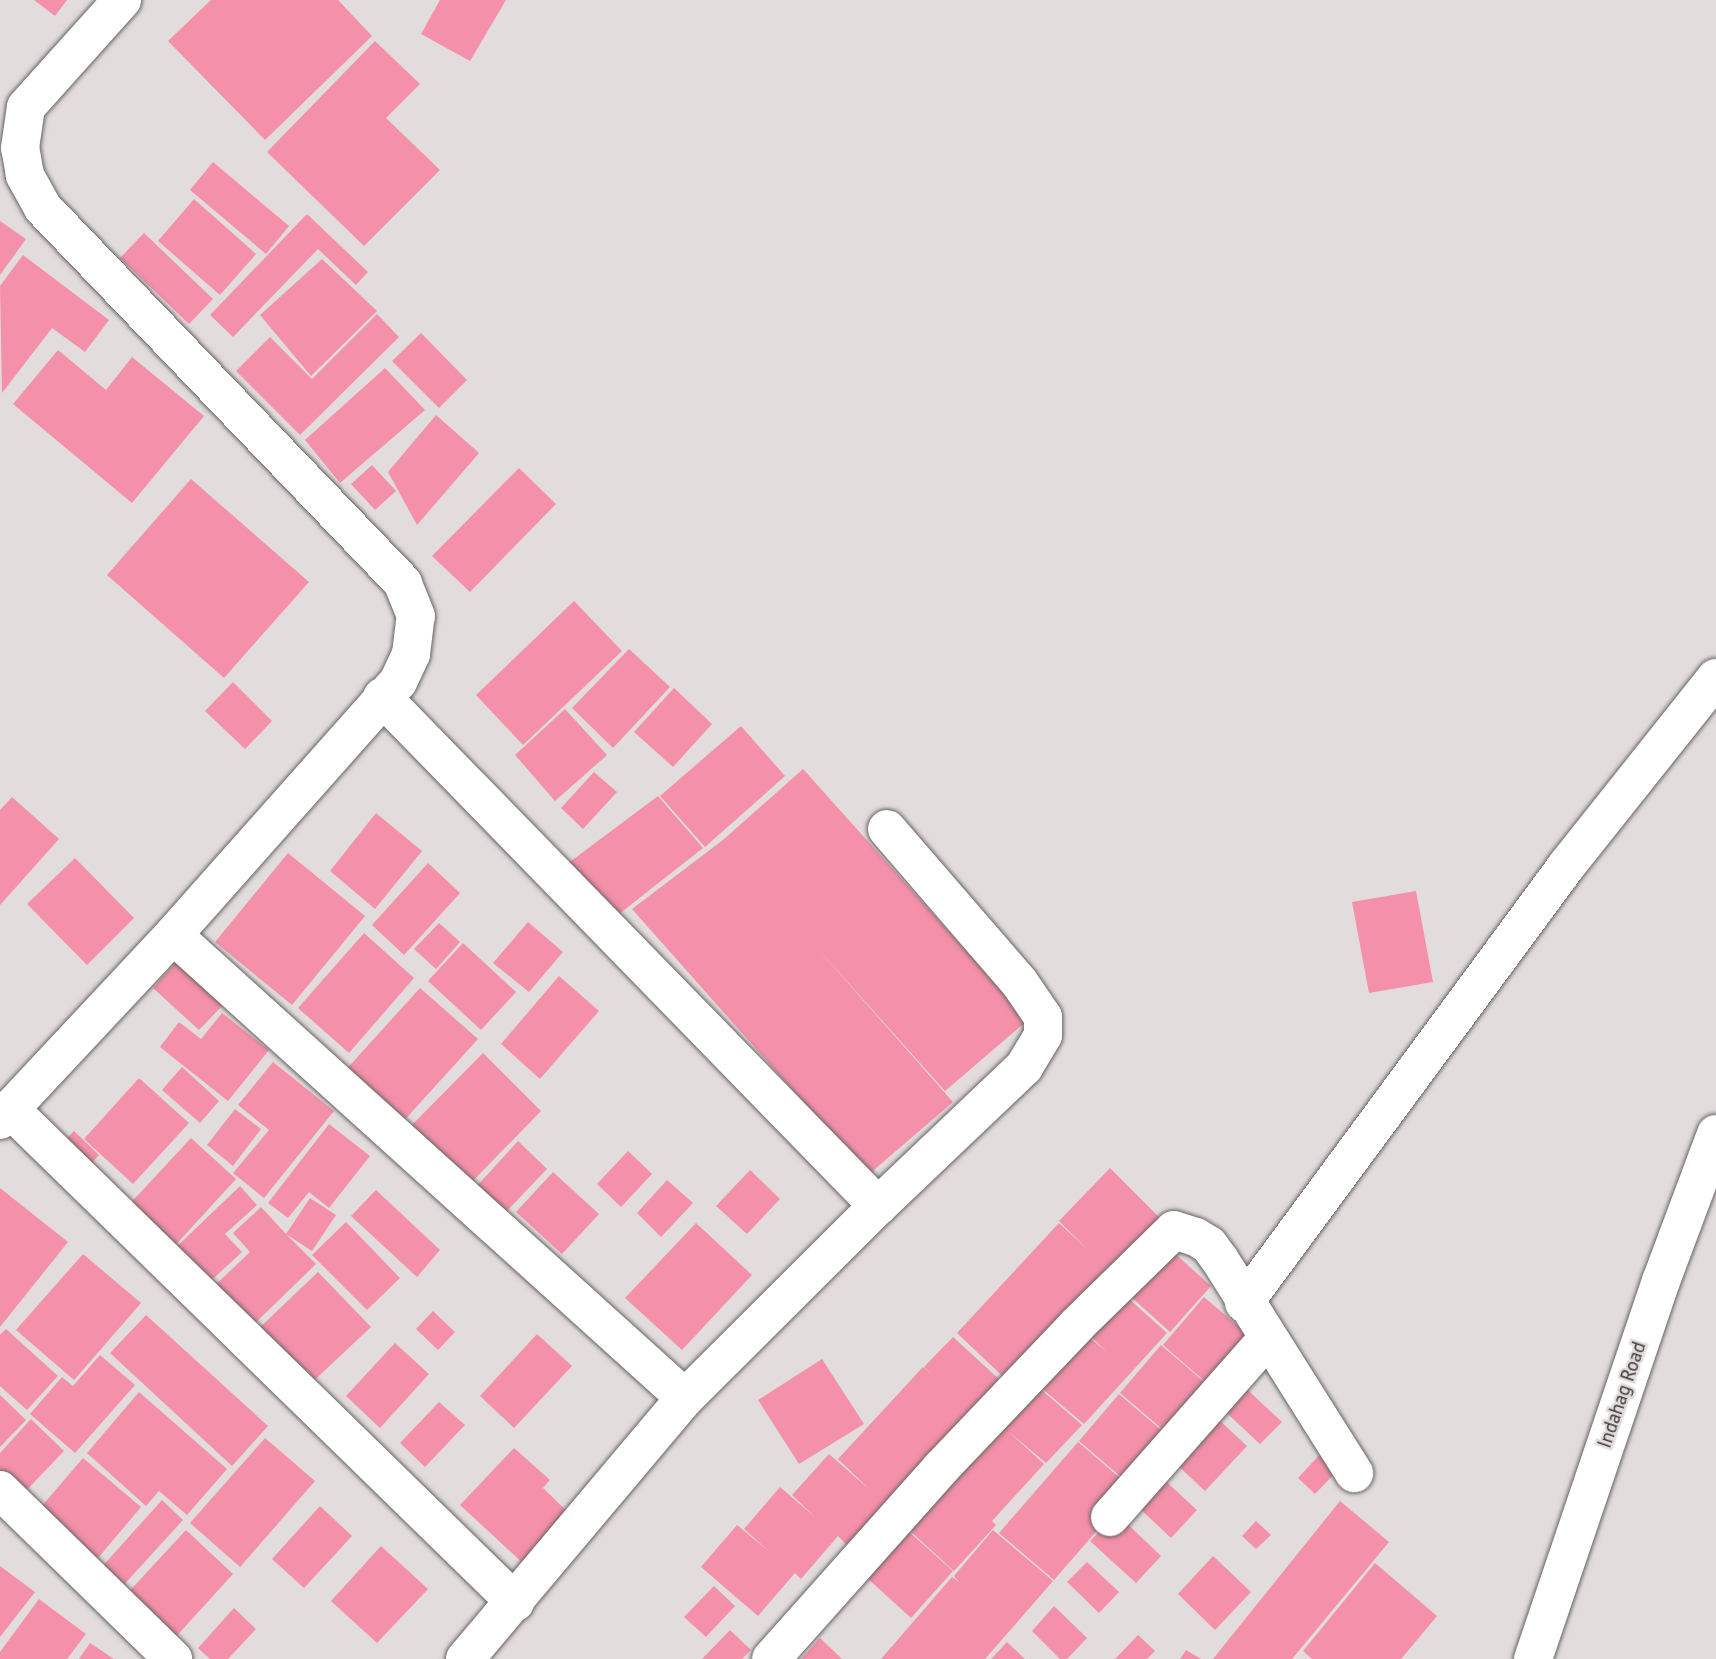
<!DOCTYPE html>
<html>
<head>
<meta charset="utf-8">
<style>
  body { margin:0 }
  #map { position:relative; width:1716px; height:1659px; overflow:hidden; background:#e2dddc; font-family:"PT Sans",sans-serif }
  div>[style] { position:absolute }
  .building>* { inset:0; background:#f490a9 }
  .roads { filter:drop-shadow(0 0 2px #676362) drop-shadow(0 0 2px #676362) }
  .street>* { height:38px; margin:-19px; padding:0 19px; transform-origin:19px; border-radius:19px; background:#fff }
  .secondary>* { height:38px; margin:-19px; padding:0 19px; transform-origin:19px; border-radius:19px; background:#fff }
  span { translate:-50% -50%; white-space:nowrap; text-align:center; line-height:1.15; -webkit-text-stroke:5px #e2dddc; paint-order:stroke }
  .street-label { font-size:19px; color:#3b3938 }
</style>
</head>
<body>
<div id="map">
  <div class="building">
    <i style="clip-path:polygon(34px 0,67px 0,55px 16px)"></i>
    <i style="clip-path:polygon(211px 0,338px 0,372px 36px,265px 140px,168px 41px)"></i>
    <i style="clip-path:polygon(440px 0,506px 0,470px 61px,421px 34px)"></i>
    <i style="clip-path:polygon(375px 41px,420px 84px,386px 118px,440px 170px,364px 246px,267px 152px)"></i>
    <i style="clip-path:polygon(213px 162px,289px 226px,266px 254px,190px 190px)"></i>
    <i style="clip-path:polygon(194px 199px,256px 254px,220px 295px,158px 241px)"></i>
    <i style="clip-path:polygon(307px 214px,368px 272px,356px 285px,318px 249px,233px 337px,210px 315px)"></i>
    <i style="clip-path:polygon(0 221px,26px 239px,0 275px)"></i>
    <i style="clip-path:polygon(144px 233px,213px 299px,189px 324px,120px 258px)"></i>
    <i style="clip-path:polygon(23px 255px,109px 320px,85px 352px,52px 328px,2px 393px,0 286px)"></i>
    <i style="clip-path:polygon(322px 259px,377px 311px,311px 376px,260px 315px)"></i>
    <i style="clip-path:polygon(377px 314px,399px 337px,300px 435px,236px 371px,270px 337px,312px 379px)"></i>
    <i style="clip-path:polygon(421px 333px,467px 380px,439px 408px,392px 361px)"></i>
    <i style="clip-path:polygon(58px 350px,106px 390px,132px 357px,204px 416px,132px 503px,13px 404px)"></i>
    <i style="clip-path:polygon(385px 368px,425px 410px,340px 483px,305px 440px)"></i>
    <i style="clip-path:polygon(436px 415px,479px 453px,417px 525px,388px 472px)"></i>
    <i style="clip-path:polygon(372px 465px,396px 491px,375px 510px,351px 484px)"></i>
    <i style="clip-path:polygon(519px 468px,556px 504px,470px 592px,432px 556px)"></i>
    <i style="clip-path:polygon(191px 479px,309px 582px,224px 678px,107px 575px)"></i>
    <i style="clip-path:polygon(574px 601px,622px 651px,523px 745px,476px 695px)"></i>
    <i style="clip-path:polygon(629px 649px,670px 687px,613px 748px,572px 708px)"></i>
    <i style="clip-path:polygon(233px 682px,272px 721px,245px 749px,205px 711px)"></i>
    <i style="clip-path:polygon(674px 688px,712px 724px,673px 767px,634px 732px)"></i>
    <i style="clip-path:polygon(565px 709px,607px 755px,555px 801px,515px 755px)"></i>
    <i style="clip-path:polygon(741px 726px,785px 776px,705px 847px,660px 796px)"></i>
    <i style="clip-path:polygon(803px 769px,1028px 1020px,945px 1091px,810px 940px,953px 1102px,868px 1175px,632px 909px,723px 840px)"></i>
    <i style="clip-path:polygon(594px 772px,617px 792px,583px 829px,561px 808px)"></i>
    <i style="clip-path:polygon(658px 796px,703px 848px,614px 918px,567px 864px)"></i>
    <i style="clip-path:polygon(12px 797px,59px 839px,0 905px,0 810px)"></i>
    <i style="clip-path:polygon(376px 813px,422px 851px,375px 909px,330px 871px)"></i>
    <i style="clip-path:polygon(288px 853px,365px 916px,292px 1005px,215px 942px)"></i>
    <i style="clip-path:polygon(75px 858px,134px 918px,87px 965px,27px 904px)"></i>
    <i style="clip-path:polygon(428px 863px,460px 893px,404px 955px,372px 925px)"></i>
    <i style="clip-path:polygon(1416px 891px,1433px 982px,1369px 993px,1352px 902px)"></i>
    <i style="clip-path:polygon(528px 922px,563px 952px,529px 992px,493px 963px)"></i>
    <i style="clip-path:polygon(439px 923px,460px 942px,436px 969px,414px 949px)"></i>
    <i style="clip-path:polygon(364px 933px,414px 978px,349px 1053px,298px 1008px)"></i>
    <i style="clip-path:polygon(463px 943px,516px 992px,481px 1030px,428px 981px)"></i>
    <i style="clip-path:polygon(179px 959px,225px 1003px,199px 1030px,153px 988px)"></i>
    <i style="clip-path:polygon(559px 976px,599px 1011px,540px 1079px,501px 1044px)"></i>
    <i style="clip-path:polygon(420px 988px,478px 1039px,400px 1125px,342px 1074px)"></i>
    <i style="clip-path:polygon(222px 1013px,269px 1050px,228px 1101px,160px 1047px,179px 1022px,201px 1039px)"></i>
    <i style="clip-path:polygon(483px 1053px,541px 1111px,466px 1188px,406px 1131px)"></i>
    <i style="clip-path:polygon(273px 1062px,334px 1111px,264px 1198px,233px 1173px,269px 1130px,238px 1105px)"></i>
    <i style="clip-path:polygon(182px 1067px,219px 1101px,200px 1123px,162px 1090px)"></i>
    <i style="clip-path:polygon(139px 1078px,189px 1123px,133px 1184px,84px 1139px)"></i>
    <i style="clip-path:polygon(235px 1109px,261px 1129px,233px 1166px,207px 1145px)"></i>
    <i style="clip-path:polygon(329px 1124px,370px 1156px,329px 1208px,309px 1192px,288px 1218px,268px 1203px)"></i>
    <i style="clip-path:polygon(74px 1131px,99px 1155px,72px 1185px,46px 1161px)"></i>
    <i style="clip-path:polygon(191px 1138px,236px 1179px,171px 1250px,126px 1208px)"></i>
    <i style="clip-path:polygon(518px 1141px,547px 1169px,504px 1214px,476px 1187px)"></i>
    <i style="clip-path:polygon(628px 1151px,652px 1174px,621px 1207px,597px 1184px)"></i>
    <i style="clip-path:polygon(1110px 1168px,1171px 1229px,1016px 1389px,957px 1333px,1059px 1223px,1088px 1250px,1059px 1221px)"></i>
    <i style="clip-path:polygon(750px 1170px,780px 1199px,747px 1234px,716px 1206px)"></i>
    <i style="clip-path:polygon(553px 1172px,599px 1214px,562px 1254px,516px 1212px)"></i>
    <i style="clip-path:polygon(667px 1180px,693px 1203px,661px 1237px,637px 1213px)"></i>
    <i style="clip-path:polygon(240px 1186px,257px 1205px,225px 1234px,242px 1252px,201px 1290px,168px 1255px)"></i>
    <i style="clip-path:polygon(0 1188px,68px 1242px,0 1327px)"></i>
    <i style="clip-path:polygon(376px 1190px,440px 1250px,417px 1277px,351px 1216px)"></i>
    <i style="clip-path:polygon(310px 1198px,336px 1215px,312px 1251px,286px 1234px,316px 1264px,248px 1330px,209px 1291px,250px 1252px,233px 1233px,261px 1207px,286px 1234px)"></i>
    <i style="clip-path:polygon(346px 1222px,400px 1278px,367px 1310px,312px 1255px)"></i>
    <i style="clip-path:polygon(696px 1223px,752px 1275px,682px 1350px,625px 1298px)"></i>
    <i style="clip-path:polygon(1161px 1241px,1211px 1286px,1170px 1332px,1120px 1287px)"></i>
    <i style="clip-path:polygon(83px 1254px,141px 1303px,74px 1380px,16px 1330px)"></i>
    <i style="clip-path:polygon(318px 1272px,371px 1327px,306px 1388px,254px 1333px)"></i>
    <i style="clip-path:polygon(1118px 1289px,1167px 1333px,1084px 1424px,1032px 1380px,1077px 1327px,1107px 1352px,1083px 1329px)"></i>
    <i style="clip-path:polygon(1204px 1297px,1259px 1344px,1217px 1392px,1163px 1345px)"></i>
    <i style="clip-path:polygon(433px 1311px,455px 1332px,438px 1350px,416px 1329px)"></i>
    <i style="clip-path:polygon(146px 1315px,268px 1426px,232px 1466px,110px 1353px)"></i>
    <i style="clip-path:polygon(6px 1329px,58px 1376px,27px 1410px,0 1386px,0 1335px)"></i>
    <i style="clip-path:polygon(537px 1334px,572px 1366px,514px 1428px,480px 1396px)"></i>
    <i style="clip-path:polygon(953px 1337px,1013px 1392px,946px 1461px,931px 1448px,945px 1462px,849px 1547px,838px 1536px,801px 1579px,795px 1573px,758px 1616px,701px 1567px,737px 1525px,771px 1553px,744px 1529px,780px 1487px,815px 1517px,792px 1495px,829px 1454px,870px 1490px,838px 1459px,923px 1367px,933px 1375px,924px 1367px)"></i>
    <i style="clip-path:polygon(395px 1343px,429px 1374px,380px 1428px,346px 1396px)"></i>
    <i style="clip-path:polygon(1161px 1345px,1216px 1392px,1175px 1440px,1120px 1393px)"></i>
    <i style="clip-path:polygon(100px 1355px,135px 1385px,75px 1453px,30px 1414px,62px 1377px,73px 1386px)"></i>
    <i style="clip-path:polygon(822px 1359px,864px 1424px,799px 1464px,758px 1400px)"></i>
    <i style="clip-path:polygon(1029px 1379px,1082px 1425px,1046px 1463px,1008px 1431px,1044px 1464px,992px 1521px,996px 1525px,954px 1571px,897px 1519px)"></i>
    <i style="clip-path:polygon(1237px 1380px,1282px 1422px,1260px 1444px,1216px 1403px)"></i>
    <i style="clip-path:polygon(139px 1392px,227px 1469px,187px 1515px,159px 1491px,146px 1506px,87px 1453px)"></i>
    <i style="clip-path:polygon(1119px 1394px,1174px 1441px,1134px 1488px,1079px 1441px)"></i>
    <i style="clip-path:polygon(0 1395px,26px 1420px,0 1447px)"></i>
    <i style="clip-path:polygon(439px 1402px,465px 1425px,425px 1467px,400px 1443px)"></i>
    <i style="clip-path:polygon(1216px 1417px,1247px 1446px,1205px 1491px,1174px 1462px)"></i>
    <i style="clip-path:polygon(31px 1419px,64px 1451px,19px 1498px,0 1480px,0 1453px)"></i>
    <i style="clip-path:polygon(265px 1438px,315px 1481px,240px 1567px,190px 1523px)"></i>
    <i style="clip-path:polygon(1078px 1442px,1133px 1489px,1054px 1580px,999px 1533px)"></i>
    <i style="clip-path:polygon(514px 1448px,550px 1480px,543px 1488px,571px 1515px,525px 1565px,460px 1505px)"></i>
    <i style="clip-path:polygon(1323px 1451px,1341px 1467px,1315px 1494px,1298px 1478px)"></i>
    <i style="clip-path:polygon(83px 1458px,141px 1507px,93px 1564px,35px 1514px)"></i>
    <i style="clip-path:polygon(1160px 1476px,1197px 1510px,1171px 1538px,1135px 1504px)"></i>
    <i style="clip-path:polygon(162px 1500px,183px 1520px,120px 1589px,99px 1570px)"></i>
    <i style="clip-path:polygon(1340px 1501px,1389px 1542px,1292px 1659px,1213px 1659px)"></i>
    <i style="clip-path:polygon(320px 1506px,352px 1536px,304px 1588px,272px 1559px)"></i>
    <i style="clip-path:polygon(1117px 1514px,1161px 1556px,1136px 1583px,1090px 1541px)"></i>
    <i style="clip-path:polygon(897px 1521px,953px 1571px,911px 1618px,855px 1567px)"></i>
    <i style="clip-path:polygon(1256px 1521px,1271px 1535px,1256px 1549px,1242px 1536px)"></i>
    <i style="clip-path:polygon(186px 1530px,233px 1574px,172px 1641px,123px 1598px)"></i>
    <i style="clip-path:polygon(993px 1530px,1053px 1581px,985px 1659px,881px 1659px,952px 1577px,959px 1582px,954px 1576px)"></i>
    <i style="clip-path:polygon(381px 1546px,428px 1589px,377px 1643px,331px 1601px)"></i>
    <i style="clip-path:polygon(1213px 1556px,1251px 1592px,1215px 1630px,1178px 1594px)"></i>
    <i style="clip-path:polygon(1087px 1562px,1119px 1592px,1099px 1613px,1067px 1582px)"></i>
    <i style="clip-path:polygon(1375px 1563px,1437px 1616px,1401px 1659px,1312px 1659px,1303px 1651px)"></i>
    <i style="clip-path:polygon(0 1566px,35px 1592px,0 1637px)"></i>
    <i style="clip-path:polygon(714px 1586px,735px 1606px,706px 1637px,684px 1617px)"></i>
    <i style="clip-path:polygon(39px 1599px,86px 1634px,67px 1659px,0 1659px,0 1652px)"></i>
    <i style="clip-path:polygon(1054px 1606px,1087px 1638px,1067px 1659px,1060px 1659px,1032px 1631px)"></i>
    <i style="clip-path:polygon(234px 1608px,256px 1629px,228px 1659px,210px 1659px,198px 1648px)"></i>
    <i style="clip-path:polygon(730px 1630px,751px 1650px,742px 1659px,702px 1659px)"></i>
    <i style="clip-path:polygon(1138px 1635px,1155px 1651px,1147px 1659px,1115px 1659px)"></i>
    <i style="clip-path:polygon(820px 1638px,842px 1659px,801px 1659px)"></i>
    <i style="clip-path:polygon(1007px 1642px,1025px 1659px,991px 1659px)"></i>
    <i style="clip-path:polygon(90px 1643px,114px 1659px,79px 1659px)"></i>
    <i style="clip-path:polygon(1186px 1650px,1201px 1659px,1180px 1659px)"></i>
  </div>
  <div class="roads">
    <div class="street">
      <i style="left:382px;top:697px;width:711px;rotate:45.74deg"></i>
      <i style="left:173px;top:935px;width:690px;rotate:42.12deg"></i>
      <i style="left:10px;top:1109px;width:706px;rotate:44.31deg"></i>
      <i style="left:0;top:1120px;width:253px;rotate:-46.9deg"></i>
      <i style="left:173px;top:935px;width:339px;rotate:-48.4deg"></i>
      <i style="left:398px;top:682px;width:31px;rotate:-65deg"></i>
      <i style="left:411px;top:654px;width:38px;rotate:-83deg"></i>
      <i style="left:416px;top:616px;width:35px;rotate:-112deg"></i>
      <i style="left:403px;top:583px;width:520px;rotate:-133.83deg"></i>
      <i style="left:43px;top:208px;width:38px;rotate:-119deg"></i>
      <i style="left:25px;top:175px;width:27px;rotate:-100deg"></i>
      <i style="left:20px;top:148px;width:41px;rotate:-81.7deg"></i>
      <i style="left:26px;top:107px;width:144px;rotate:-48.1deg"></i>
      <i style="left:1244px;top:1303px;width:544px;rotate:-53.59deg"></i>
      <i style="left:1567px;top:865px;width:239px;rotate:-51.5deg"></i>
      <i style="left:0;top:1490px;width:242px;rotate:44.3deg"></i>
      <i style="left:1110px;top:1517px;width:237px;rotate:-48.6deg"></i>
      <i style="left:465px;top:1659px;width:341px;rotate:-49.9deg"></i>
      <i style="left:685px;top:1398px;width:272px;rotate:-44.9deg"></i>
      <i style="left:878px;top:1206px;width:202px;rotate:-43.6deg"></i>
      <i style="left:1024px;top:1067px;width:37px;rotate:-59deg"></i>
      <i style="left:1043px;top:1035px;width:18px;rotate:-90deg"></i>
      <i style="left:1043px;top:1017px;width:42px;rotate:-124.4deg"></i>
      <i style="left:1019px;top:982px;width:202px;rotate:-130.8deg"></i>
      <i style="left:771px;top:1659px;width:256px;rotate:-48.3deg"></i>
      <i style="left:941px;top:1468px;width:196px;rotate:-46.4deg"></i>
      <i style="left:1076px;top:1326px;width:137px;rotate:-44.4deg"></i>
      <i style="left:1174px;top:1230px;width:23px;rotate:18deg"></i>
      <i style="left:1196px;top:1237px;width:15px;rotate:32deg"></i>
      <i style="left:1209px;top:1245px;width:19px;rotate:54deg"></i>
      <i style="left:1220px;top:1260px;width:252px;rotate:57.8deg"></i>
    </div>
    <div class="secondary">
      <i style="left:1533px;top:1659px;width:399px;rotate:-71.3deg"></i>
      <i style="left:1661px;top:1281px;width:157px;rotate:-69.5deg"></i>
    </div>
  </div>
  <div class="street-label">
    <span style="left:1622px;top:1395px;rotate:-71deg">Indahag Road</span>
  </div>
</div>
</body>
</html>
